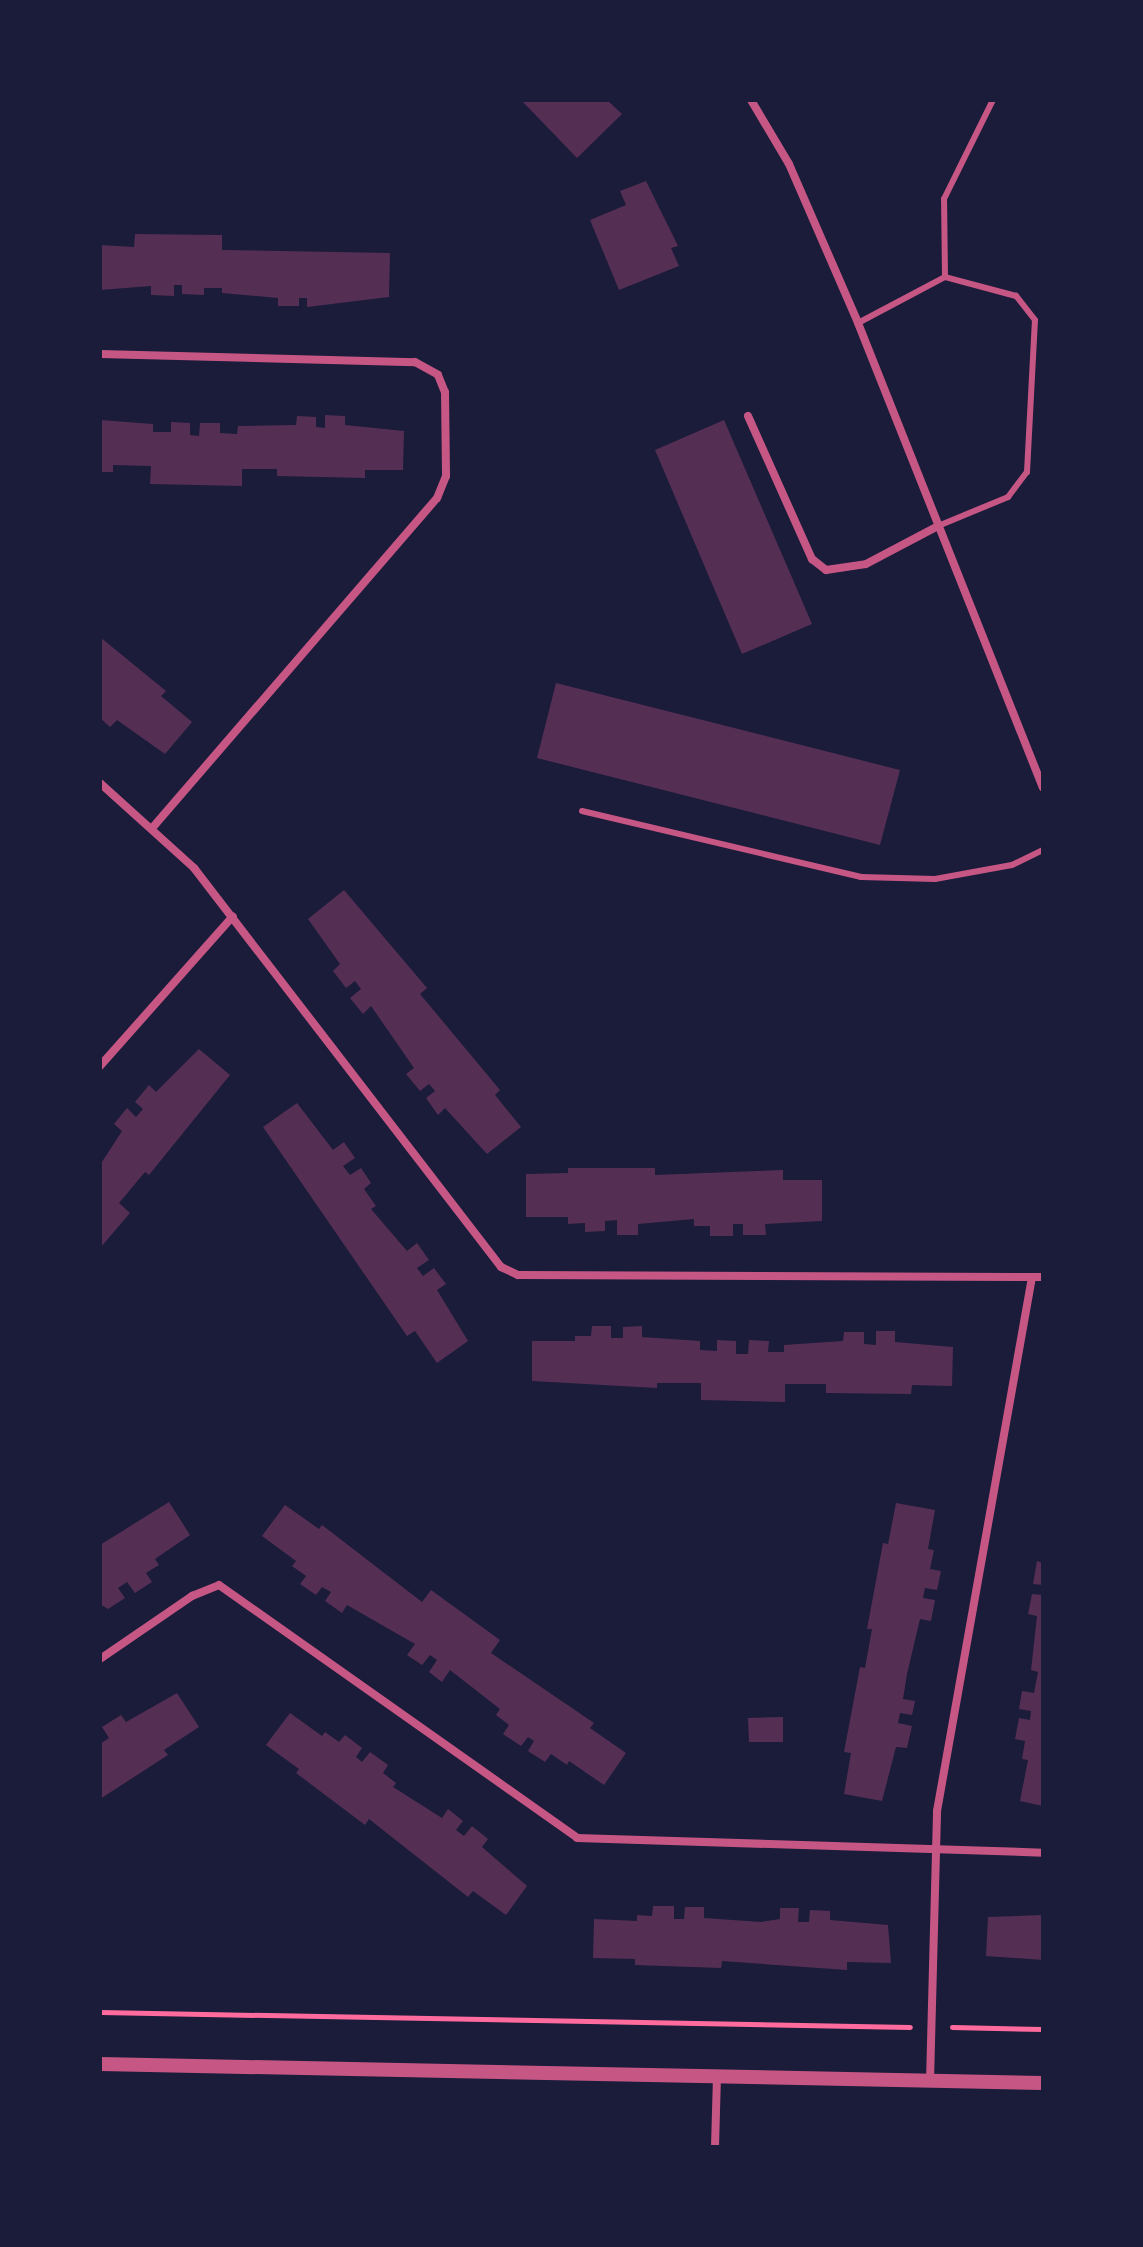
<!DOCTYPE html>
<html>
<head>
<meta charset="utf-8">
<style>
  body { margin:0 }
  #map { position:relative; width:1143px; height:2247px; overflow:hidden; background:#1b1b3a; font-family:"IBM Plex Serif",serif }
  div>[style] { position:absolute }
  .building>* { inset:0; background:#542f53 }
  .path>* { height:5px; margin:-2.5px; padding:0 2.5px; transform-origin:2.5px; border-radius:2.5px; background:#ff6b9d }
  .service>* { height:6px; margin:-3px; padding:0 3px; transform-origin:3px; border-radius:3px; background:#c65784 }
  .minor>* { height:8px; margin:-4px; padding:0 4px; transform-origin:4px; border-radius:4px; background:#c65784 }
  .tertiary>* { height:14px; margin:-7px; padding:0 7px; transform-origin:7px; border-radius:7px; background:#c65784 }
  span { translate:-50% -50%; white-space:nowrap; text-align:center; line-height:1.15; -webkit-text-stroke:6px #1b1b3a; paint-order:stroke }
  .frame { position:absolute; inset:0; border:102px solid #1b1b3a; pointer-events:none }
</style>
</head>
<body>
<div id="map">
  <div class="building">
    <i style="clip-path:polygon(521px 100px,607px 100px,622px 114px,577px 158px)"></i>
    <i style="clip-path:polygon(646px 181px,678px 246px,671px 248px,679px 266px,619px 290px,590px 220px,626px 205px,620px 191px)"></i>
    <i style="clip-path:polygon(135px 234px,222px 235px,222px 250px,390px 253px,389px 297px,307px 307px,307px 298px,299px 298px,299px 306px,278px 306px,278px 298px,222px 293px,222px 288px,204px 288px,204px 295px,182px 294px,182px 285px,174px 285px,174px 296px,151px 295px,151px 286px,100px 290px,100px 245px,134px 247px)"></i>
    <i style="clip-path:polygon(325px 415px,345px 416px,345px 425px,404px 431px,403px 470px,365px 470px,365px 478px,277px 476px,277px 469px,242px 469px,242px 486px,150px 484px,151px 466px,113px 465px,113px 472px,100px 472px,100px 420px,153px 424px,153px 432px,171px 432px,171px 422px,190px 423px,190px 435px,199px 436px,200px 423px,220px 423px,220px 433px,237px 434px,238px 426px,296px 425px,297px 416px,316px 417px,316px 427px,325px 428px)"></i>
    <i style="clip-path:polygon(724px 420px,812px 624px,742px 654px,655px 450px)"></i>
    <i style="clip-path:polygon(100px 637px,166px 691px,161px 696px,192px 722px,165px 754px,117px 720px,110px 727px,100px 718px)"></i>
    <i style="clip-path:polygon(556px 683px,900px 770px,880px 845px,537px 758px)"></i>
    <i style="clip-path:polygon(344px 890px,427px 988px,420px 994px,500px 1090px,495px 1095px,521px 1127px,487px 1154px,445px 1108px,438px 1115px,426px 1098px,435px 1091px,429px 1084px,420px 1091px,406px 1074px,414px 1068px,371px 1006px,363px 1014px,350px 998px,361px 989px,355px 981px,346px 988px,333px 971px,340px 964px,308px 919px)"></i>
    <i style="clip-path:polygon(199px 1049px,230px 1075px,149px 1175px,145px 1172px,119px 1203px,130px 1213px,100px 1248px,100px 1165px,122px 1131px,114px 1124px,127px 1108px,136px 1117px,143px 1109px,135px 1102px,149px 1085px,156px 1092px)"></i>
    <i style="clip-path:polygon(297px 1103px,333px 1150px,344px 1142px,355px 1158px,343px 1166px,350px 1175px,361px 1168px,371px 1183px,364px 1189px,376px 1206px,371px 1209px,407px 1251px,417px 1243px,429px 1260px,417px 1268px,423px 1276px,434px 1268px,446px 1284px,437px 1290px,468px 1341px,437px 1363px,415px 1331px,407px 1336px,263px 1127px)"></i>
    <i style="clip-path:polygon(568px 1168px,655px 1168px,655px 1175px,783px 1170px,783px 1180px,822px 1180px,822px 1221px,765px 1224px,766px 1235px,743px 1235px,743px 1224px,733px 1224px,733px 1236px,710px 1236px,710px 1226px,694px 1226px,694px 1219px,638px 1224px,638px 1235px,617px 1235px,617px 1220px,605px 1221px,605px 1231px,585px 1232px,585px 1223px,568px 1224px,568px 1217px,526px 1217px,526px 1174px,568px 1173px)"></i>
    <i style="clip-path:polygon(592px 1326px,611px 1326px,611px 1338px,623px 1338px,623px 1327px,642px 1326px,642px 1337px,700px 1341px,700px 1350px,717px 1351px,717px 1340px,736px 1341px,736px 1354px,748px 1354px,749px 1340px,769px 1341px,768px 1352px,784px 1352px,784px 1345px,843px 1341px,844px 1332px,864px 1332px,864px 1344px,876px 1345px,876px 1331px,895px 1331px,895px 1342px,953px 1347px,952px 1386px,912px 1385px,911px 1394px,826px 1393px,826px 1384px,785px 1384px,785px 1402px,701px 1400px,701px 1383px,657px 1383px,657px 1388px,532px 1381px,532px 1341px,575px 1341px,575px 1336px,591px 1336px)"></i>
    <i style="clip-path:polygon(169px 1502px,190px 1535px,155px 1559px,159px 1565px,146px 1573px,152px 1582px,135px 1593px,127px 1582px,118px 1588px,125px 1598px,108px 1609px,100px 1604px,100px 1545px)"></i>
    <i style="clip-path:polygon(896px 1503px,935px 1510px,928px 1549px,934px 1550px,930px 1569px,941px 1571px,937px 1590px,925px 1588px,923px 1598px,935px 1600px,931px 1621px,920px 1619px,907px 1674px,903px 1699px,915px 1701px,912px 1715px,900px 1713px,898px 1723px,912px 1726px,907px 1748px,896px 1747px,882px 1801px,844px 1794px,851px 1753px,844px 1752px,860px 1667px,865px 1668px,872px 1629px,867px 1629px,883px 1543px,888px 1544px)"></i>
    <i style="clip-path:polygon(285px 1505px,319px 1529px,322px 1525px,422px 1602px,431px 1590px,500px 1640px,491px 1653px,594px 1723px,590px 1728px,626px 1753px,604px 1785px,569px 1761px,567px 1765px,551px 1754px,545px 1762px,528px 1751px,534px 1741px,528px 1737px,521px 1746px,503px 1734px,509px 1725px,496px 1715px,500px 1709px,450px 1670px,442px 1682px,429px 1672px,437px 1660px,430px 1655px,422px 1665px,407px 1655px,415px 1644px,347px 1605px,342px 1613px,325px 1601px,331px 1592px,322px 1587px,316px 1595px,300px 1584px,306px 1576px,292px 1566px,296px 1561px,262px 1536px)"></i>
    <i style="clip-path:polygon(1037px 1561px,1043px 1563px,1043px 1585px,1033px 1584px)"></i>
    <i style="clip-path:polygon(1032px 1594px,1043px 1595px,1043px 1806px,1020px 1801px,1028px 1760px,1022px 1759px,1025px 1741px,1015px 1739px,1019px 1718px,1030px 1720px,1031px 1711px,1019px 1709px,1022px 1691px,1034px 1693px,1038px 1672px,1031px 1670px,1037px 1616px,1028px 1614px)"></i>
    <i style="clip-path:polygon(177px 1693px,199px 1727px,164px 1750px,168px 1755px,100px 1799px,100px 1744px,109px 1738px,102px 1727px,121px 1715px,126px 1722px)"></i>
    <i style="clip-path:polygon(290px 1713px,322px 1736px,325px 1732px,339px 1742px,345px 1735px,362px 1748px,356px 1757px,362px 1762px,370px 1752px,388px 1765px,383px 1773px,396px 1783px,393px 1787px,442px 1818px,448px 1809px,463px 1821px,456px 1830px,464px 1836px,472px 1826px,488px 1839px,482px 1847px,527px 1886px,506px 1915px,473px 1891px,468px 1897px,369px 1819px,365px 1825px,296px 1773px,299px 1769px,266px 1745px)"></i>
    <i style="clip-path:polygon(783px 1717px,783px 1742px,749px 1742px,748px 1718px)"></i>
    <i style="clip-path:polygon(653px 1906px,674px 1906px,674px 1919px,684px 1919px,685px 1907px,704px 1907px,704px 1918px,761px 1922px,780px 1919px,780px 1908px,799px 1908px,798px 1922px,809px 1922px,810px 1910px,830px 1911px,830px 1920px,888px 1925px,891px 1963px,847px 1962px,847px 1970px,722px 1961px,721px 1968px,635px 1965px,635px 1959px,593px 1958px,594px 1919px,637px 1921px,637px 1915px,652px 1916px)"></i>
    <i style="clip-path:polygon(1043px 1915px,1043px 1960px,986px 1956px,988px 1917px)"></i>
  </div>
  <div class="path">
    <i style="left:100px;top:2012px;width:810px;rotate:1.06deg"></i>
    <i style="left:952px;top:2027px;width:91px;rotate:1.3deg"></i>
  </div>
  <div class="service">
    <i style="left:858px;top:323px;width:98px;rotate:-27.9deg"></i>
    <i style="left:945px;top:277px;width:78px;rotate:-90.7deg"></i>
    <i style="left:944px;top:199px;width:110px;rotate:-63.7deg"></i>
    <i style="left:938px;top:526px;width:76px;rotate:-22.5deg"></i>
    <i style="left:1008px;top:497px;width:31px;rotate:-53deg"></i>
    <i style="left:1027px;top:472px;width:152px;rotate:-87deg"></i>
    <i style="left:1035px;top:320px;width:31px;rotate:-128deg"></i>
    <i style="left:1016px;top:296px;width:73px;rotate:-165deg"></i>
    <i style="left:582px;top:811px;width:287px;rotate:13.3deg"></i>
    <i style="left:861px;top:877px;width:74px;rotate:1.5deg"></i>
    <i style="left:935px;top:879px;width:78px;rotate:-10.3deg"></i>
    <i style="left:1012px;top:865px;width:34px;rotate:-26deg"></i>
  </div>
  <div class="minor">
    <i style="left:751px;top:100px;width:74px;rotate:59.3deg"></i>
    <i style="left:789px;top:164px;width:173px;rotate:66.5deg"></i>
    <i style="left:858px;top:323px;width:500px;rotate:68.3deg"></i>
    <i style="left:100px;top:354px;width:315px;rotate:1.5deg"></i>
    <i style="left:415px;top:362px;width:26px;rotate:29deg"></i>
    <i style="left:438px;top:375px;width:18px;rotate:68deg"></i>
    <i style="left:445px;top:392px;width:84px;rotate:89.3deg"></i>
    <i style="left:446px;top:476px;width:24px;rotate:112deg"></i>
    <i style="left:437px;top:498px;width:436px;rotate:130.8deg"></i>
    <i style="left:748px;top:416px;width:157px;rotate:65.9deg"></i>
    <i style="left:812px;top:559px;width:18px;rotate:38deg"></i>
    <i style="left:826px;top:570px;width:40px;rotate:-8.5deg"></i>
    <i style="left:866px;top:564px;width:81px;rotate:-27.8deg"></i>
    <i style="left:100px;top:783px;width:127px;rotate:42.1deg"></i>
    <i style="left:194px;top:868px;width:503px;rotate:52.42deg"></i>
    <i style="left:501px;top:1267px;width:19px;rotate:25deg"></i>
    <i style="left:518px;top:1275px;width:525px;rotate:0.22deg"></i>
    <i style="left:100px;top:1066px;width:200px;rotate:-48.4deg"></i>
    <i style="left:100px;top:1659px;width:112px;rotate:-34.4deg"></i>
    <i style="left:192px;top:1596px;width:29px;rotate:-22deg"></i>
    <i style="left:219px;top:1585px;width:438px;rotate:35.2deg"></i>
    <i style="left:577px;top:1838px;width:466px;rotate:1.8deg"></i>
    <i style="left:930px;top:2081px;width:270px;rotate:-88.5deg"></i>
    <i style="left:937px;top:1811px;width:542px;rotate:-79.91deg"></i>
    <i style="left:715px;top:2147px;width:71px;rotate:-88.4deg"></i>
  </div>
  <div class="tertiary">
    <i style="left:100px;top:2064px;width:943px;rotate:1.15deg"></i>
  </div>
  <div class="frame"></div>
</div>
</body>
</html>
